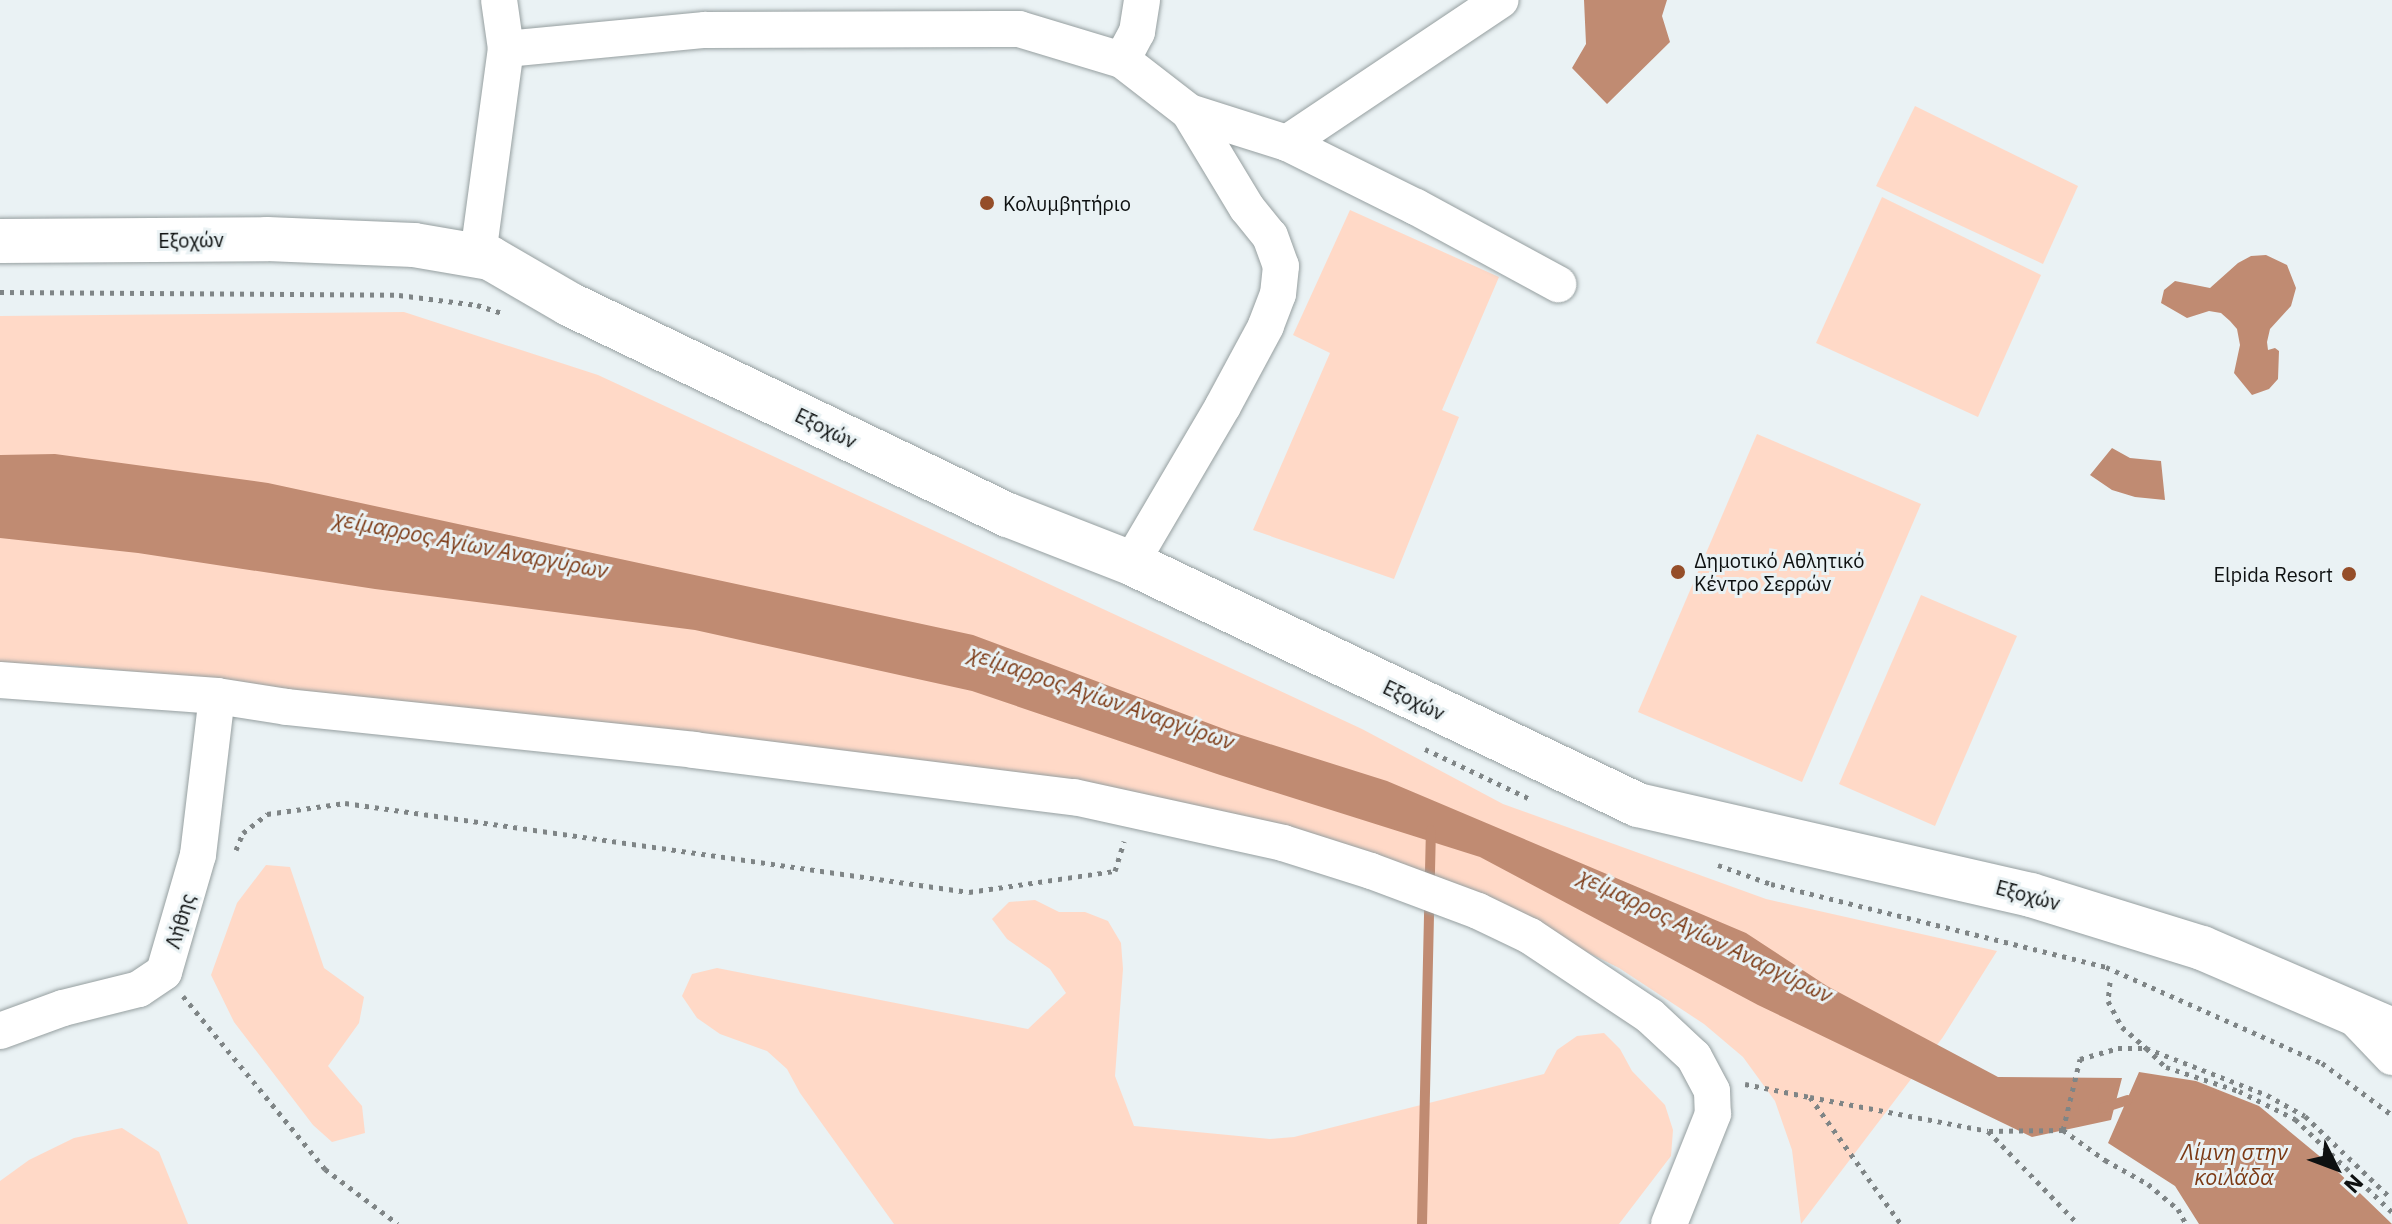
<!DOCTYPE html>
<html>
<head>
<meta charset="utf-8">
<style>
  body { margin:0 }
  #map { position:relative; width:2392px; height:1224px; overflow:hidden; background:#eaf2f4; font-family:"IBM Plex Sans",sans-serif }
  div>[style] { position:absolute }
  .green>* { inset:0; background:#ffd9c7 }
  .water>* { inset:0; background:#c08b72 }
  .stream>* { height:10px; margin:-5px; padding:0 5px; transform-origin:5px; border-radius:5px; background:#c08b72 }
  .path>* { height:5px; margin-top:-2.5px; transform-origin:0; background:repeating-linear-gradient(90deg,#7f8586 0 4px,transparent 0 10px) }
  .roads { filter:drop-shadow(0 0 2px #969fa0) drop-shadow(0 0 2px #969fa0) }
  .minor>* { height:36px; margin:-18px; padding:0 18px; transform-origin:18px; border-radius:18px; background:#fff }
  .major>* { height:44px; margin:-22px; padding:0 22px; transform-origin:22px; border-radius:22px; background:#fff }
  .dots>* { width:22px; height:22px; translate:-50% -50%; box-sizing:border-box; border:4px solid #eaf2f4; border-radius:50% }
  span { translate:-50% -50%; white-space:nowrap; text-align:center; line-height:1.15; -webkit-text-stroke:6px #eaf2f4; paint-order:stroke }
  .poi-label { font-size:20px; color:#0e1111 }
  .left { translate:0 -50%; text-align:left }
  .right { translate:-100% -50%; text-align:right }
  .street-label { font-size:20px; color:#0e1111 }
  .water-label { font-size:22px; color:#7b3914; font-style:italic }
  .north { position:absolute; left:2296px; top:1128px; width:80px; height:80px; -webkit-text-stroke:6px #eaf2f4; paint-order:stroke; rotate:132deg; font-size:22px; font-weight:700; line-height:32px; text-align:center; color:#0e1111 }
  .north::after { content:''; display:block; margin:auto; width:28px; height:36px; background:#0e1111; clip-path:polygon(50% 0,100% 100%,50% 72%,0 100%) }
</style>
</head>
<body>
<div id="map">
  <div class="green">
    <i style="clip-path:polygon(1915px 106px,2078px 186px,2043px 264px,1876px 186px)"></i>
    <i style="clip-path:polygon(1882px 197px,2041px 275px,1978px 417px,1816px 343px)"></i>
    <i style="clip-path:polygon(1350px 210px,1499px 277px,1442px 410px,1459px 417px,1394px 579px,1253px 530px,1330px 353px,1293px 335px)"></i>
    <i style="clip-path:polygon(404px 312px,598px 375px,1362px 729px,1503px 804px,1766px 899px,1997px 951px,1943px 1037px,1801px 1224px,1792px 1150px,1775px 1101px,1743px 1057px,1704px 1024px,1619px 968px,1515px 916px,1314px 843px,189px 677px,62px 665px,0 667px,0 316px)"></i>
    <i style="clip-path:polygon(1757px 434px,1921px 504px,1802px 782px,1638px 712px)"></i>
    <i style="clip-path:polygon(1921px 595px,2017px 636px,1935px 826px,1839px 784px)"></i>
    <i style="clip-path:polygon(266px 865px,290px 867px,324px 968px,364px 997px,359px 1023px,328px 1066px,362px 1106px,365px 1133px,332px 1142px,313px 1125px,234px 1022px,211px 975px,237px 903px)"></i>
    <i style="clip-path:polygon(1035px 900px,1059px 912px,1085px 912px,1108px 921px,1121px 943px,1123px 969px,1115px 1076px,1134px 1126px,1270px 1139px,1294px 1137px,1544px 1074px,1557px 1050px,1577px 1036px,1604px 1033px,1620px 1049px,1632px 1071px,1665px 1105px,1673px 1130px,1671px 1156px,1619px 1224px,894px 1224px,800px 1093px,787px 1069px,767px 1051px,720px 1034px,697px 1018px,682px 996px,692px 974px,717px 968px,1028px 1029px,1066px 993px,1050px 969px,1007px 939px,992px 919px,1009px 902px)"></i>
    <i style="clip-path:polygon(122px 1128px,159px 1152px,188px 1224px,0 1224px,0 1181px,29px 1160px,74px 1138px)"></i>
  </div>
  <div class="water">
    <i style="clip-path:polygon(1584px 0,1667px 0,1662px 16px,1670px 42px,1607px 104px,1572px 68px,1586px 44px)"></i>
    <i style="clip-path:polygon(2266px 255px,2287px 265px,2296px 288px,2291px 306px,2270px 329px,2267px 342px,2268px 350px,2275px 348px,2279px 351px,2278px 379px,2269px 389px,2252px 395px,2234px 373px,2240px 345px,2237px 329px,2230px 321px,2221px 313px,2209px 311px,2187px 318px,2161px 303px,2164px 290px,2175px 281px,2210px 288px,2238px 263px,2251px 256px)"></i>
    <i style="clip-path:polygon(2112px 448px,2130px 458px,2161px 461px,2165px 500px,2135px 497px,2112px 490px,2090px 475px)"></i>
    <i style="clip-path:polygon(55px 454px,268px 483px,973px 635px,1232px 732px,1387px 781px,1746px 933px,1827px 986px,1998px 1077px,2122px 1078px,2111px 1120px,2032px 1137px,1758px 1005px,1480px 857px,1220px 775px,972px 691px,695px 630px,375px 589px,138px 553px,0 538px,0 455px)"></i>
    <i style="clip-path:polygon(2139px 1072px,2196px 1081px,2259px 1106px,2335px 1169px,2392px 1224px,2199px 1224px,2175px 1186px,2108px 1143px)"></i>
  </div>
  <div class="stream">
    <i style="left:2103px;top:1108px;width:26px;rotate:-18deg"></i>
    <i style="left:1422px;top:1224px;width:394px;rotate:-88.7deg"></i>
  </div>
  <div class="path">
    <i style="left:0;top:292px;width:399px;rotate:0.4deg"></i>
    <i style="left:399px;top:295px;width:79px;rotate:7.3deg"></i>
    <i style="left:477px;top:305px;width:29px;rotate:18deg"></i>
    <i style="left:1425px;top:749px;width:114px;rotate:25.4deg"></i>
    <i style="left:236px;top:850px;width:18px;rotate:-68deg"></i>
    <i style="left:243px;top:833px;width:31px;rotate:-38deg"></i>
    <i style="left:267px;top:814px;width:79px;rotate:-8deg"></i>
    <i style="left:345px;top:803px;width:630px;rotate:8.12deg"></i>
    <i style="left:969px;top:892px;width:148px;rotate:-8.2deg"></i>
    <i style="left:1115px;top:871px;width:31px;rotate:-73deg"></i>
    <i style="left:1718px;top:865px;width:56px;rotate:19.7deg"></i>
    <i style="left:1771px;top:884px;width:345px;rotate:13.9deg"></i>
    <i style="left:2106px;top:967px;width:236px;rotate:24deg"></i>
    <i style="left:2322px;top:1063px;width:87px;rotate:36.6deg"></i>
    <i style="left:2110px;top:982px;width:19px;rotate:96deg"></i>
    <i style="left:2108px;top:1001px;width:30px;rotate:62deg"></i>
    <i style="left:2122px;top:1027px;width:32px;rotate:41deg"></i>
    <i style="left:2146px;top:1048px;width:130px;rotate:21.2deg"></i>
    <i style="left:2267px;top:1095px;width:43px;rotate:28.9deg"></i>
    <i style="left:2305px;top:1116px;width:120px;rotate:43.7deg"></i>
    <i style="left:183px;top:996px;width:224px;rotate:50.6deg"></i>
    <i style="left:325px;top:1169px;width:91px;rotate:37deg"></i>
    <i style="left:1745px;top:1084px;width:66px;rotate:11.3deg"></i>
    <i style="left:1810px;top:1097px;width:156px;rotate:54.4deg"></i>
    <i style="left:1810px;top:1097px;width:181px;rotate:10.8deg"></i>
    <i style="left:1988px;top:1131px;width:129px;rotate:45.9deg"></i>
    <i style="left:2063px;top:1130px;width:73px;rotate:-76.5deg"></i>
    <i style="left:2080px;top:1059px;width:40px;rotate:-16deg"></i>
    <i style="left:2118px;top:1048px;width:28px"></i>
    <i style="left:2146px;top:1048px;width:28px;rotate:44deg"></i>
    <i style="left:2166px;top:1067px;width:77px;rotate:18.2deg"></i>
    <i style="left:2239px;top:1091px;width:63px;rotate:26.6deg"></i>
    <i style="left:2295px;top:1119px;width:134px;rotate:43.8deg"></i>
    <i style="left:1989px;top:1131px;width:74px;rotate:-0.8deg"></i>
    <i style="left:2063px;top:1130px;width:52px;rotate:35.5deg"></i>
    <i style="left:2105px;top:1160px;width:49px;rotate:29.2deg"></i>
    <i style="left:2148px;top:1184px;width:39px;rotate:40deg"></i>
    <i style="left:2178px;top:1209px;width:17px;rotate:62deg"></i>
  </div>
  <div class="roads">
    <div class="minor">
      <i style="left:506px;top:49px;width:200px;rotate:-5.5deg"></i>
      <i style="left:705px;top:30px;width:314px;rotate:-0.2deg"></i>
      <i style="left:1019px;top:29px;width:108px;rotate:16.8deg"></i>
      <i style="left:1122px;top:60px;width:85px;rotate:37.8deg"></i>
      <i style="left:1189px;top:112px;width:112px;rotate:58.9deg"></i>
      <i style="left:1247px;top:208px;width:36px;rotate:51deg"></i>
      <i style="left:1270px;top:236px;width:32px;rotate:70deg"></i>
      <i style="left:1281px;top:266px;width:28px;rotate:96deg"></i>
      <i style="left:1278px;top:294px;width:34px;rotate:111deg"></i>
      <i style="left:1266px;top:326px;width:91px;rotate:118.3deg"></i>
      <i style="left:1223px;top:406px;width:182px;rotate:120.4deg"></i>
      <i style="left:1122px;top:60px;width:32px;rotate:-62deg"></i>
      <i style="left:1137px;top:32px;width:32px;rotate:-81deg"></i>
      <i style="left:1189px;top:112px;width:103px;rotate:17.6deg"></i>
      <i style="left:1287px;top:143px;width:144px;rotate:26.4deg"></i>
      <i style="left:1416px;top:207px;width:162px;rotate:28.5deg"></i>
      <i style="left:1287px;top:143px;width:257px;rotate:-33.8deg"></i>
      <i style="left:478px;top:255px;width:208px;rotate:-82.3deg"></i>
      <i style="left:506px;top:49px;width:49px;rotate:-98.1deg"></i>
      <i style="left:0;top:680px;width:218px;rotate:4.2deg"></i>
      <i style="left:217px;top:696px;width:71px;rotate:8.9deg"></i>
      <i style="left:287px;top:707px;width:409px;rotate:6deg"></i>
      <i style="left:694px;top:750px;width:383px;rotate:7.1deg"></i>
      <i style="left:1074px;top:797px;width:214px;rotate:12.4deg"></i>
      <i style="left:1283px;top:843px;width:92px;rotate:17.7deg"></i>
      <i style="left:1371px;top:871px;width:114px;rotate:20.5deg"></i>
      <i style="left:1478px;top:911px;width:58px;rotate:25.7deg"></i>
      <i style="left:1530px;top:936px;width:144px;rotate:33.7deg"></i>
      <i style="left:1650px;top:1016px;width:60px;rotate:43deg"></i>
      <i style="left:1694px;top:1057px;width:38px;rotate:62deg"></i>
      <i style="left:1712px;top:1091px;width:23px;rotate:88deg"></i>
      <i style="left:1713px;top:1114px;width:118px;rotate:111.8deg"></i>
      <i style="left:2352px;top:1015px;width:58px;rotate:46.4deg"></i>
      <i style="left:0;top:1031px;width:67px;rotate:-20.1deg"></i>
      <i style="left:63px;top:1008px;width:78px;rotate:-14deg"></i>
      <i style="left:139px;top:989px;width:30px;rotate:-34deg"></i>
      <i style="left:164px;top:972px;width:122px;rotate:-73.8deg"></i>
      <i style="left:198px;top:855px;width:160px;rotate:-83.2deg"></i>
    </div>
    <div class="major">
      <i style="left:0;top:241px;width:267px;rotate:-0.4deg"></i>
      <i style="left:267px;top:239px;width:147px;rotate:2.3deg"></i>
      <i style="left:414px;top:245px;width:77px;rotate:9.7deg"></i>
      <i style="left:490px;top:258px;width:91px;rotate:30.2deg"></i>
      <i style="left:569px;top:304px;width:487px;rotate:25.7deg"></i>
      <i style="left:1008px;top:515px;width:132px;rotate:21.3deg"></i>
      <i style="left:1131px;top:563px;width:562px;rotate:25.52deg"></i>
      <i style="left:1638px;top:805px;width:403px;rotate:12.9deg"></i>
      <i style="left:2031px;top:895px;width:179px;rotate:17.2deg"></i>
      <i style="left:2202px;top:948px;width:207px;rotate:23.3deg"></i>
    </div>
  </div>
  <div class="dots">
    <i style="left:987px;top:203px;background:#954e29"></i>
    <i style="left:1678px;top:572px;background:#954e29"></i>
    <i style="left:2349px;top:574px;background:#954e29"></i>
  </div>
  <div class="poi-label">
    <span class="left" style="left:1003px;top:203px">Κολυμβητήριο</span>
    <span class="left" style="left:1694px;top:572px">Δημοτικό Αθλητικό<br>Κέντρο Σερρών</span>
    <span class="right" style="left:2333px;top:574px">Elpida Resort</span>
  </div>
  <div class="street-label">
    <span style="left:191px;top:240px;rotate:-1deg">Εξοχών</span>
    <span style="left:826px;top:428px;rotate:26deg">Εξοχών</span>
    <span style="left:1414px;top:700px;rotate:26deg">Εξοχών</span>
    <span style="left:2028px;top:895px;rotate:15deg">Εξοχών</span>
    <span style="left:180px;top:921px;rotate:-73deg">Λήθης</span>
  </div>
  <div class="water-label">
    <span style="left:471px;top:544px;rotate:11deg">χείμαρρος Αγίων Αναργύρων</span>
    <span style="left:1102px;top:697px;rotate:19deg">χείμαρρος Αγίων Αναργύρων</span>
    <span style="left:1706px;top:935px;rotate:26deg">χείμαρρος Αγίων Αναργύρων</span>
    <span style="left:2234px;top:1164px">Λίμνη στην<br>κοιλάδα</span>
  </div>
  <div class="north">N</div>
</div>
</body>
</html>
